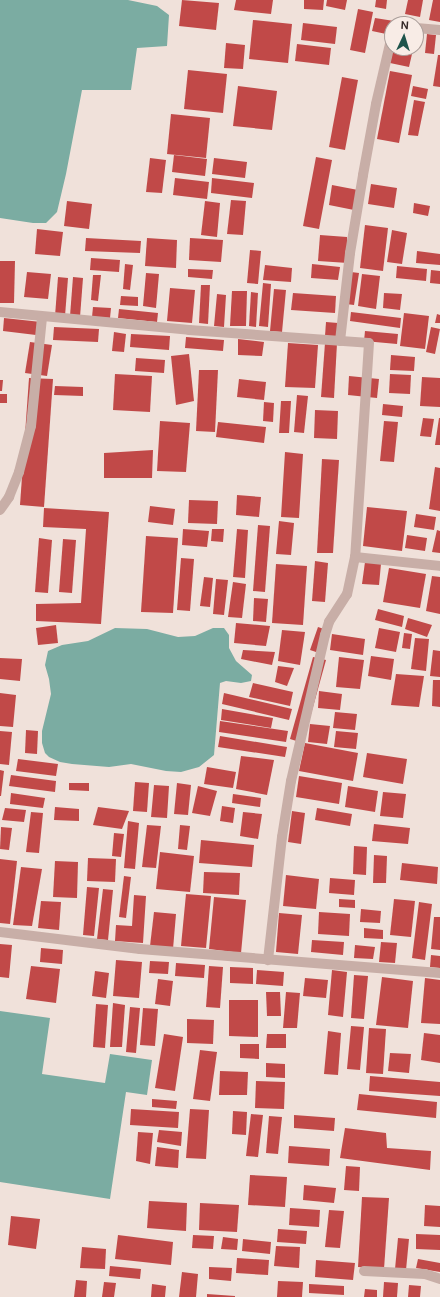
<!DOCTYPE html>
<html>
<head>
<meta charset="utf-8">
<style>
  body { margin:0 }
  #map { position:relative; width:440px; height:1297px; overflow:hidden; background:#f0e1da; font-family:"DM Sans",sans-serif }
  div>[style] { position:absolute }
  .water>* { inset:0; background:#7baca2 }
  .building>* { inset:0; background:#c14948 }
  .street>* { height:10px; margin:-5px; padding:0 5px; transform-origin:5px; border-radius:5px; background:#c8aea7 }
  span { translate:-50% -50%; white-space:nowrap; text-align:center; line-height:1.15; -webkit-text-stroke:4px #f8ece6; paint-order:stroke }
  .north { position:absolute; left:384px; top:16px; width:40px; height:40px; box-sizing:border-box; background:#f8ece6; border:1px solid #aa9e9a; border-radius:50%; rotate:4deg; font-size:11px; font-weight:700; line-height:16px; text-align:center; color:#342827 }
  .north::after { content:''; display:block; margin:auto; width:14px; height:18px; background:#1f544b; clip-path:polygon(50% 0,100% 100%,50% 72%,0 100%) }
</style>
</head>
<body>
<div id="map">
  <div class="water">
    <i style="clip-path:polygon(0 0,128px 0,157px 6px,169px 15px,167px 46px,137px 48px,131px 90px,82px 90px,66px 174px,57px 212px,46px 223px,33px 223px,0 218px)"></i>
    <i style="clip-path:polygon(115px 628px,147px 629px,178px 637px,195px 636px,213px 628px,224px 628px,229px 635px,229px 648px,236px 661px,252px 675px,251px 681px,241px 683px,226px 681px,220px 683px,214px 755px,199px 767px,181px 772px,166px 771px,131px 764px,109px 767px,72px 764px,60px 762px,49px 757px,45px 753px,42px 743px,42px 731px,51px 694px,49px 679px,45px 665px,48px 651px,62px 645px,88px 641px)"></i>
    <i style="clip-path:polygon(0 1011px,50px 1018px,42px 1074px,105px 1083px,110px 1054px,152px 1060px,147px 1095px,126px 1092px,110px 1199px,0 1182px)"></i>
  </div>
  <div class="building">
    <i style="clip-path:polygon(182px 0,219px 3px,216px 30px,179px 26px)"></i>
    <i style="clip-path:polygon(236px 0,273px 0,271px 14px,234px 10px)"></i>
    <i style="clip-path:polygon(304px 0,324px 0,323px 10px,304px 9px)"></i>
    <i style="clip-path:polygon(327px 0,347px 0,345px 10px,326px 6px)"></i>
    <i style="clip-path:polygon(376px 0,387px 0,386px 9px,375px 7px)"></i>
    <i style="clip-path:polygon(408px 0,423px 0,420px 17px,405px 14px)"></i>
    <i style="clip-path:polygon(433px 0,440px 0,440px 22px,429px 20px)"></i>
    <i style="clip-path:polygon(358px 9px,373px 12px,365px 53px,350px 50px)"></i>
    <i style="clip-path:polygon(375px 18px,394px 21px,392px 24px,391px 35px,372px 31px)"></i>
    <i style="clip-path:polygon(253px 20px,292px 24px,288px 63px,249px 59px)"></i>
    <i style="clip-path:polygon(303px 23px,337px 27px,335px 44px,301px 40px)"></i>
    <i style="clip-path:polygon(416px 32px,421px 32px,420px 48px,416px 48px)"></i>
    <i style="clip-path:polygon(427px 34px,436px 35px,434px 54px,425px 53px)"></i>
    <i style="clip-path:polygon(226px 43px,245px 45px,243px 69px,224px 68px)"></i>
    <i style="clip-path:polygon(297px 44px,331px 48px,329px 65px,295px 61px)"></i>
    <i style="clip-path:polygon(393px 50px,412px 54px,409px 67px,390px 63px)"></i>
    <i style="clip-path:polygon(438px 55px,440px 55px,440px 87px,433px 86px)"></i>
    <i style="clip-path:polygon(188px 70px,227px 74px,223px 113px,184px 109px)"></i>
    <i style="clip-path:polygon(390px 71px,412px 75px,399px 143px,377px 139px)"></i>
    <i style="clip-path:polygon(342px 77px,358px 80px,345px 150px,329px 147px)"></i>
    <i style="clip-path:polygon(238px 86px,277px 91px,272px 130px,233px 126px)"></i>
    <i style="clip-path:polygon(413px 86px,428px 89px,426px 99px,411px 96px)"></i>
    <i style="clip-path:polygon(414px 100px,425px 102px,418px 136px,408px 135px)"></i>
    <i style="clip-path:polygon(171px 114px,210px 118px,206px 158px,167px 154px)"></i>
    <i style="clip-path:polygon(174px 155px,207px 159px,205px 176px,172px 172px)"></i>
    <i style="clip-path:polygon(316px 157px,332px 160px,319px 229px,303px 226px)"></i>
    <i style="clip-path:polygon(150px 158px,166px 160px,162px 193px,146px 192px)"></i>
    <i style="clip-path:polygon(214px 158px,247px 162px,245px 178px,212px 174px)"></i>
    <i style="clip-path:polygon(175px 178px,209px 182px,207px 199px,173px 195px)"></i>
    <i style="clip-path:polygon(212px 178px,254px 183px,252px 198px,211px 193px)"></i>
    <i style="clip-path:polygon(371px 184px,397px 188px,394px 208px,368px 204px)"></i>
    <i style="clip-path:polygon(332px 185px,358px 190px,354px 210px,329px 205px)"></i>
    <i style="clip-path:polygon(231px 200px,246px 201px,243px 235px,227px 234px)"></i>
    <i style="clip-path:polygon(67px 201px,92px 204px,89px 229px,64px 226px)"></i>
    <i style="clip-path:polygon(205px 201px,220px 203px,217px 237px,201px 235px)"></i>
    <i style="clip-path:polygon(414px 203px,430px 206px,428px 216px,413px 213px)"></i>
    <i style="clip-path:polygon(365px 225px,388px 228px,383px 271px,360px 268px)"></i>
    <i style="clip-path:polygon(37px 229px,63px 232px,60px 256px,35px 254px)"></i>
    <i style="clip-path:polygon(392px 230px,407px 233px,402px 264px,387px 262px)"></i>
    <i style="clip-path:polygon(320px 235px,347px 237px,348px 263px,318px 261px)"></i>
    <i style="clip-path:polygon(86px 238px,141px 241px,140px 253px,85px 251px)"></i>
    <i style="clip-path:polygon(147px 238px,177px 240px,176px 268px,145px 266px)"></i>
    <i style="clip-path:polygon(190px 238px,223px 240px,221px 262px,189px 260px)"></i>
    <i style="clip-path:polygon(250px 250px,261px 251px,258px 284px,247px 283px)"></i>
    <i style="clip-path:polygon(417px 251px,440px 254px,440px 265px,416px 263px)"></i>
    <i style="clip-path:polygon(91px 258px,120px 260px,119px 272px,90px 270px)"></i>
    <i style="clip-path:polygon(0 261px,15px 261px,14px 303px,0 303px)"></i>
    <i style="clip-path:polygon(125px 264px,133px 265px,130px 290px,123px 289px)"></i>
    <i style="clip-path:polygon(312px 264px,340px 267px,338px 280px,311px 278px)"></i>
    <i style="clip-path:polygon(265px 265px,292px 268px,291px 282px,263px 280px)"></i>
    <i style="clip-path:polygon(397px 266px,427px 269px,426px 281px,396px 278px)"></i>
    <i style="clip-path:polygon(188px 269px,213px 270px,212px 279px,188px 277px)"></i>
    <i style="clip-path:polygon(431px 270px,440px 271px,440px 284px,430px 283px)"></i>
    <i style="clip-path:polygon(27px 272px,51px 274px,48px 299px,24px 297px)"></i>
    <i style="clip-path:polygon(351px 272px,359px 273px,354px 305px,346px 304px)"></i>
    <i style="clip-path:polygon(146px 273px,159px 274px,156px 308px,143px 306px)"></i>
    <i style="clip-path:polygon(362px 274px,380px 276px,376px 309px,358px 306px)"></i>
    <i style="clip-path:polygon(93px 275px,101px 275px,98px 301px,91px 300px)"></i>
    <i style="clip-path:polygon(58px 277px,68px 278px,65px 316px,55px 316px)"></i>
    <i style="clip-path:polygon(73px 277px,83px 278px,80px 317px,70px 316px)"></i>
    <i style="clip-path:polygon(263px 283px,271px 284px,268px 327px,259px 326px)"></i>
    <i style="clip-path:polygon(201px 285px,210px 285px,208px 324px,199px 323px)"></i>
    <i style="clip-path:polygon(170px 288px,195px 290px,192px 323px,167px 321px)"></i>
    <i style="clip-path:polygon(274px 289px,286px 290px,282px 332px,270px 331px)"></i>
    <i style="clip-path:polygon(232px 291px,247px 291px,246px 326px,230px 326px)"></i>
    <i style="clip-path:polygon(251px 292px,258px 293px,256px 327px,249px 326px)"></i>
    <i style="clip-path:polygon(293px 293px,336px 296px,335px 313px,291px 310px)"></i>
    <i style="clip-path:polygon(384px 293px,402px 294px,400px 310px,383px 308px)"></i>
    <i style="clip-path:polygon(217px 294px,226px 295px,224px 327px,214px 326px)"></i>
    <i style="clip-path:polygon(121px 296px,138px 297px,138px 306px,120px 305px)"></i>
    <i style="clip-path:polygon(93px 307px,111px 308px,110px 318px,92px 317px)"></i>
    <i style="clip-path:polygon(119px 309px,158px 313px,157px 322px,118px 318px)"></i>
    <i style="clip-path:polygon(351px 312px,401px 318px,400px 328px,350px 321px)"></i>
    <i style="clip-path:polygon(404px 313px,429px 316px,425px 349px,400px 346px)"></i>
    <i style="clip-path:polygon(437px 314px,440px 315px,440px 323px,435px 323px)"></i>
    <i style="clip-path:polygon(4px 318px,41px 322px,36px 335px,3px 331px)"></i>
    <i style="clip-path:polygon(326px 322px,338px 323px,337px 337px,325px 336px)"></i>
    <i style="clip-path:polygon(54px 327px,99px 329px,98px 342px,53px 340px)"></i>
    <i style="clip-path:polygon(431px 327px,440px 329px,435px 354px,426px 352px)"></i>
    <i style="clip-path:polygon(365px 331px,398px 334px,397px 344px,364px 341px)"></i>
    <i style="clip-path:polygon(114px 332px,126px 334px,124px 352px,112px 351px)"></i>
    <i style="clip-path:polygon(131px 334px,170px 336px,169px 350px,130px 347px)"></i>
    <i style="clip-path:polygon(186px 337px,224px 340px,223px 351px,185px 348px)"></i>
    <i style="clip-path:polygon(238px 339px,264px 342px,262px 356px,238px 355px)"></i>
    <i style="clip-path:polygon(30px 342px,52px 345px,47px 376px,25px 373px)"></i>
    <i style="clip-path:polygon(288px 343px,318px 345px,315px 388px,285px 387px)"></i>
    <i style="clip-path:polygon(325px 343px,337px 343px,334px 398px,321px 397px)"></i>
    <i style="clip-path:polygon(189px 354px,194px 401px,176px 405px,171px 356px)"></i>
    <i style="clip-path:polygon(391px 355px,415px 357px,414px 371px,390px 370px)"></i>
    <i style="clip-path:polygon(136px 358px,165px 360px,164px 373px,135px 371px)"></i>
    <i style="clip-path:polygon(199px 370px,218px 370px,215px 432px,196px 431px)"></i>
    <i style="clip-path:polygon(115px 374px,152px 376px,150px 412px,113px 410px)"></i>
    <i style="clip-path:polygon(390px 374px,411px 375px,410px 394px,389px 393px)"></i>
    <i style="clip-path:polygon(349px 376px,379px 379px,377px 398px,348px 395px)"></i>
    <i style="clip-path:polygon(422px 377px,440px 378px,440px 407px,420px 406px)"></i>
    <i style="clip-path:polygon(29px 378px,53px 379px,44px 507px,20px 505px)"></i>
    <i style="clip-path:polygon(239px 379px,266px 382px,264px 400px,237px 397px)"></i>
    <i style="clip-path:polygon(0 380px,3px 380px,2px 391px,0 391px)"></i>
    <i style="clip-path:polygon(55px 386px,83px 387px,83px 396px,54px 395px)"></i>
    <i style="clip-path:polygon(0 394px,7px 394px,7px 403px,0 403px)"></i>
    <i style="clip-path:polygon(297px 395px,308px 396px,304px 433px,294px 432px)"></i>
    <i style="clip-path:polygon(281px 401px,291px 401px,289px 433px,279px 433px)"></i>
    <i style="clip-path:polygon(264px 402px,274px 403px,273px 422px,263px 421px)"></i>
    <i style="clip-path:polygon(383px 404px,403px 406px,402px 417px,382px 415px)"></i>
    <i style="clip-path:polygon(315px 410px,338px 411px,337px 439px,314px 438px)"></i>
    <i style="clip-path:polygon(423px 418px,434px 419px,431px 437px,420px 436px)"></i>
    <i style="clip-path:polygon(439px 418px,440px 418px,440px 445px,435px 445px)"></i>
    <i style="clip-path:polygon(160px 421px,190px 423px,186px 472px,157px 471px)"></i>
    <i style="clip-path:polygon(384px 421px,398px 422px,394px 462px,380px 461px)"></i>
    <i style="clip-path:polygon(218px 422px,266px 427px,264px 443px,216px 437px)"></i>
    <i style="clip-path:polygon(153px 450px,152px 478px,104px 478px,104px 453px)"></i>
    <i style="clip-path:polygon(285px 452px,303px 454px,299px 518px,281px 517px)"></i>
    <i style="clip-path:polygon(322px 459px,339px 460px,333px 553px,317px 553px)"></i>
    <i style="clip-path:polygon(435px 467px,440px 468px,440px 511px,429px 509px)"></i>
    <i style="clip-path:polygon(237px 495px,261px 497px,259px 517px,236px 515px)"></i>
    <i style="clip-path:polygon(189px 500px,218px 501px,217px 524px,188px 523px)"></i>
    <i style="clip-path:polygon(150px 506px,175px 509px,173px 525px,148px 522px)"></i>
    <i style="clip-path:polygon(367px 507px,407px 511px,402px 551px,363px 546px)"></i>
    <i style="clip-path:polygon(44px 508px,109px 512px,101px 624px,36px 621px,36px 604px,81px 603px,86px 529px,43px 527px)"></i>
    <i style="clip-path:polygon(416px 514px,436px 517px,434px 530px,414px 527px)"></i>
    <i style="clip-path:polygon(279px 521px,294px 523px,291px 555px,276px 554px)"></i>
    <i style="clip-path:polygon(258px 525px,270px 526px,265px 592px,253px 591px)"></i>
    <i style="clip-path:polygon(183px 529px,209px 531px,207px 547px,182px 545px)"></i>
    <i style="clip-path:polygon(212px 529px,224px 529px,223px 542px,211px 541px)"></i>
    <i style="clip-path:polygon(237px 529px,248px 530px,245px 578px,233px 577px)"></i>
    <i style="clip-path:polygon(437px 530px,440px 531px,440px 553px,432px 552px)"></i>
    <i style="clip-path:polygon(407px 535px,427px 538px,425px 551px,405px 548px)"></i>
    <i style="clip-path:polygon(146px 536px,178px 538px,173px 613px,141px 612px)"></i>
    <i style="clip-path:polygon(39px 538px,52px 540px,48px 593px,35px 592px)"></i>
    <i style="clip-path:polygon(63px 539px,76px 540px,72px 593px,59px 592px)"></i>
    <i style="clip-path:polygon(181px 558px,194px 559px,190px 611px,177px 610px)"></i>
    <i style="clip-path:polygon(315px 561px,328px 563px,325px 602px,312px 601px)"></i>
    <i style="clip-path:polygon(365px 562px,381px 564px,379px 585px,362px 584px)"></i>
    <i style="clip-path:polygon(276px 564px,307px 566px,303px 625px,272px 623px)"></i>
    <i style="clip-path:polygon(389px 568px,426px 574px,420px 608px,383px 602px)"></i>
    <i style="clip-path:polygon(432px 576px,440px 577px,440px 614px,426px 611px)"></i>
    <i style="clip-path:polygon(204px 577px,213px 578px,210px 607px,200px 606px)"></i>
    <i style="clip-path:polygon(216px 579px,228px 580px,224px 615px,213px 614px)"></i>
    <i style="clip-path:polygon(233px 582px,246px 584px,242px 618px,228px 617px)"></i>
    <i style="clip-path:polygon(254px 598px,268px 599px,266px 622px,253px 621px)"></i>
    <i style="clip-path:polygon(378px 609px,404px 616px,402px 627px,375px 620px)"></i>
    <i style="clip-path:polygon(408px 618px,432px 625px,427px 637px,405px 629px)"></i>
    <i style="clip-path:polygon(236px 623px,270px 626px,266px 646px,234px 643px)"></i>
    <i style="clip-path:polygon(56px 625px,58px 643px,38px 645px,36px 628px)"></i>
    <i style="clip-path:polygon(318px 627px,330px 631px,322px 654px,310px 650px)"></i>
    <i style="clip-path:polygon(379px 628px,400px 632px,396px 652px,375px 648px)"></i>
    <i style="clip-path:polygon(282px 630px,305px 632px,300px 665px,278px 661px)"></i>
    <i style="clip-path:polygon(404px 633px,412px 634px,410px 649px,402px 648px)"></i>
    <i style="clip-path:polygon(332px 634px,365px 639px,363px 655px,330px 650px)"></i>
    <i style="clip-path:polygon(415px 638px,429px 639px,426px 671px,411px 669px)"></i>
    <i style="clip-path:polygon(243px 650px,275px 652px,272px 665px,241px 659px)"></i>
    <i style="clip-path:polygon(433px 650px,440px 651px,440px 677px,430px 676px)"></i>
    <i style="clip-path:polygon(371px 656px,394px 659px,391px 680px,368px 676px)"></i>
    <i style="clip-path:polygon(313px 657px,326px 660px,303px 743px,290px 739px)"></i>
    <i style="clip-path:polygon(339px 657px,364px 660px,360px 689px,336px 687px)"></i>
    <i style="clip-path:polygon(0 658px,22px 659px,20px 681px,0 679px)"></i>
    <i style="clip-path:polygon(278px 666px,294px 668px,287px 686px,275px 682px)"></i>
    <i style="clip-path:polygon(396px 674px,424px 676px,419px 707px,391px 705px)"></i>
    <i style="clip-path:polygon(433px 680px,440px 680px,440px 707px,432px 706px)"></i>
    <i style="clip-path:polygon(253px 683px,293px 692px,290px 706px,249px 697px)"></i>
    <i style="clip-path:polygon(319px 691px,342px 694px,340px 710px,318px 708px)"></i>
    <i style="clip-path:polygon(0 693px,16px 695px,13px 727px,0 726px)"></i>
    <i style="clip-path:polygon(224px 693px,292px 709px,289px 720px,222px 704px)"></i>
    <i style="clip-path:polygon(222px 709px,273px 718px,271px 728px,221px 720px)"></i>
    <i style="clip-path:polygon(335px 712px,357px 714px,355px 730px,333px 728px)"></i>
    <i style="clip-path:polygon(220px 721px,288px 731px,286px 742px,219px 732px)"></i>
    <i style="clip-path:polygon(310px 724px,330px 726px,327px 744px,308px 742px)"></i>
    <i style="clip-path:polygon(26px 730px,38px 731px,37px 754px,25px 753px)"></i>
    <i style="clip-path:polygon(0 731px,12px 732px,9px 765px,0 764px)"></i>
    <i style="clip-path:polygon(336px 731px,358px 733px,356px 749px,334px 747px)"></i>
    <i style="clip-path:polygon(220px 736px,287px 747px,285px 757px,218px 747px)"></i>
    <i style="clip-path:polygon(305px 743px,358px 753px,353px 781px,299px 771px)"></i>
    <i style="clip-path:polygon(367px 753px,407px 759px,403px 784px,363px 777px)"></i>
    <i style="clip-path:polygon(241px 756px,274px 760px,267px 795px,236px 789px)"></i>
    <i style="clip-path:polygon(18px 759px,58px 764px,56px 776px,16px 771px)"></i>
    <i style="clip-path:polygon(207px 767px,236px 772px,233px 788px,204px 784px)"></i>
    <i style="clip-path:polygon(0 770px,4px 771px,1px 796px,0 796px)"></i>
    <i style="clip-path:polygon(11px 775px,56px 781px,55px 792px,9px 786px)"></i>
    <i style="clip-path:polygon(299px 776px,342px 783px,339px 804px,296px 797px)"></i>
    <i style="clip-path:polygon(135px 782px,149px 783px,147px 812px,133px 811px)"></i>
    <i style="clip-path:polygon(69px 783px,89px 783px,89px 791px,69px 790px)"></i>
    <i style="clip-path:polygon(177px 783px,191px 785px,188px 815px,174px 814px)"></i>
    <i style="clip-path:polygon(154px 785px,169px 786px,167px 818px,151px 817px)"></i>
    <i style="clip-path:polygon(198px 786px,217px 791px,210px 816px,192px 813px)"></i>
    <i style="clip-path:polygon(348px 786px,378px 791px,375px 812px,345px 807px)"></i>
    <i style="clip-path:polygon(383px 792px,406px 794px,403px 818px,380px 816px)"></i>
    <i style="clip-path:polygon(11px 793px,45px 798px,43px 808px,10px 804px)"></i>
    <i style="clip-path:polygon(233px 794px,261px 798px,260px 807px,232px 803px)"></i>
    <i style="clip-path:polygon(222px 806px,235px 808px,233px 823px,220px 821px)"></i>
    <i style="clip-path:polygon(55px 807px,79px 809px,79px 821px,54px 820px)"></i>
    <i style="clip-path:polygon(98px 807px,129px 811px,122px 829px,93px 825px)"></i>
    <i style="clip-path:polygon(5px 808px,26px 810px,24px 822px,2px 820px)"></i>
    <i style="clip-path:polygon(317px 808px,352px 814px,350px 826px,315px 820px)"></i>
    <i style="clip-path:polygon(292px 811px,305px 813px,301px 844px,288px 842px)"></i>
    <i style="clip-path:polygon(31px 812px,43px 813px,39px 853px,26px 852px)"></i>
    <i style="clip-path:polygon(243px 812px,262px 814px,258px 839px,240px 836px)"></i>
    <i style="clip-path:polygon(128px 821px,139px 823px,135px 869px,124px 868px)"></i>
    <i style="clip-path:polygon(374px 824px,410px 828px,408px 844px,372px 841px)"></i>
    <i style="clip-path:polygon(147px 825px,161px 826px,156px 868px,142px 867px)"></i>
    <i style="clip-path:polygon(180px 825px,190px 826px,187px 850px,178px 849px)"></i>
    <i style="clip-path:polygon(1px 827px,12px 828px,9px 850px,0 849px)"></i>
    <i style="clip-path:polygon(114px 833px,124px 834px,121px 857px,112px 856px)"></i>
    <i style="clip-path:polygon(201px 840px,254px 845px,252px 867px,199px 863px)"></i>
    <i style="clip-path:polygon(354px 846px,367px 847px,366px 875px,353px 874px)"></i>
    <i style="clip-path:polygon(160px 852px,194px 856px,190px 892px,156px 889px)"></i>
    <i style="clip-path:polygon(374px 855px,387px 856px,386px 883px,373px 883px)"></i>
    <i style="clip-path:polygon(88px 858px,116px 859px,115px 882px,87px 881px)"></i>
    <i style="clip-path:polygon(0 859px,17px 861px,10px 924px,0 923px)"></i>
    <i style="clip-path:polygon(55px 861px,78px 862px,77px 898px,53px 897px)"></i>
    <i style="clip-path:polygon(402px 863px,438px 867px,437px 884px,400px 880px)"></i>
    <i style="clip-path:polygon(21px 867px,42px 869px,32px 926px,13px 925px)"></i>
    <i style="clip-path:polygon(204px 872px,240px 873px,239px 895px,203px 893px)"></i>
    <i style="clip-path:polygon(286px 875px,319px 879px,316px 909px,283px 906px)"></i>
    <i style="clip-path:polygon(124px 876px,131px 877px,126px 918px,119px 917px)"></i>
    <i style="clip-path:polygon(330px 878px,355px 880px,354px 895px,329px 893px)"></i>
    <i style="clip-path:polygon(87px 887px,99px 888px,94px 936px,83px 935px)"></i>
    <i style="clip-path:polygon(103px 889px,113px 890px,108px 940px,97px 939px)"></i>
    <i style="clip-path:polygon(186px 894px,211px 896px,206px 948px,181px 946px)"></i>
    <i style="clip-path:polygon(134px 895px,146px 896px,143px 943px,115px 941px,116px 925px,132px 926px)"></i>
    <i style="clip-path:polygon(214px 897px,246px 900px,241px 953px,209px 949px)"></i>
    <i style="clip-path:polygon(339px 899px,355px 900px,355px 908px,339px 907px)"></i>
    <i style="clip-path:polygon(394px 899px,415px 901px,411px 937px,390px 935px)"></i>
    <i style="clip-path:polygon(41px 901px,61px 902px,59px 930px,38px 928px)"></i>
    <i style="clip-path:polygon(419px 902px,432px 904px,425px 960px,412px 958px)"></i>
    <i style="clip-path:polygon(361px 909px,381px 911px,380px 923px,360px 922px)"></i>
    <i style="clip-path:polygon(154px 912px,176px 914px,173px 949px,150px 946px)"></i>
    <i style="clip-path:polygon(319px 912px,350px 914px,349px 936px,318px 934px)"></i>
    <i style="clip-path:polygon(279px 913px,302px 915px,298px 954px,276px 952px)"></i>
    <i style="clip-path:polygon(434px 917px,440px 917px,440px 950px,431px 949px)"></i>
    <i style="clip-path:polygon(364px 928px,383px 930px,383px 939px,364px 938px)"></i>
    <i style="clip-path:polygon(312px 940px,344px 942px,343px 955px,311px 952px)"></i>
    <i style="clip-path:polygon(381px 942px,397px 943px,395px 963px,379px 962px)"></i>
    <i style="clip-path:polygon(0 944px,12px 945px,9px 978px,0 977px)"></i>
    <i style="clip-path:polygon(355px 945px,375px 947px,373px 959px,354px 958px)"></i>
    <i style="clip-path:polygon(41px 948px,63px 950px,62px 964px,40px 962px)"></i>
    <i style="clip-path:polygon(431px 955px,440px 956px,440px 968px,430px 967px)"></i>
    <i style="clip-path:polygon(116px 960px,142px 962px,139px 998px,113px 996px)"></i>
    <i style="clip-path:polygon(150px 961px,169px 962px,168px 974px,149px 973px)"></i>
    <i style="clip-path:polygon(176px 963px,205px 965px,204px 978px,175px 976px)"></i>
    <i style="clip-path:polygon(31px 966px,60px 969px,56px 1003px,26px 999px)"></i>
    <i style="clip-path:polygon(209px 966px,223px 967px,220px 1008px,206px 1007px)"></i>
    <i style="clip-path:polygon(230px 967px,253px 968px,253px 984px,230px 983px)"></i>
    <i style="clip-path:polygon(257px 970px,284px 972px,283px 986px,256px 984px)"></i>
    <i style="clip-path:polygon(332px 970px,347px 972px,343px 1017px,328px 1015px)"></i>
    <i style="clip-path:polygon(95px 971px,109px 973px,106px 998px,92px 996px)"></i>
    <i style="clip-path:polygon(354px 975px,368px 976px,364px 1019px,351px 1018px)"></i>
    <i style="clip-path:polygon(382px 977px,413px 981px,408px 1028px,376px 1025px)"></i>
    <i style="clip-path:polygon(305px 978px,328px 980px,326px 998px,303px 996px)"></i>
    <i style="clip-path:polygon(425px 978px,440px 980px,440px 1024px,421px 1023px)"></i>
    <i style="clip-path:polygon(158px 979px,173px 981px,170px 1006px,155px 1004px)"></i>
    <i style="clip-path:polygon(266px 992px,280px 992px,281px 1016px,267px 1016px)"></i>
    <i style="clip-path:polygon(286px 992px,300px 993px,297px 1028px,283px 1028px)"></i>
    <i style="clip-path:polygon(229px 1000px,258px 1000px,258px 1037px,229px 1036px)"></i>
    <i style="clip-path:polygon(113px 1003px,125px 1005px,122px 1047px,110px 1047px)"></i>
    <i style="clip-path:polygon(96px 1004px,108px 1005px,105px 1048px,93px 1047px)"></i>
    <i style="clip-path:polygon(130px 1007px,140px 1008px,136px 1053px,126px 1052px)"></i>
    <i style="clip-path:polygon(143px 1008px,158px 1009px,155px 1046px,140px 1045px)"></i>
    <i style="clip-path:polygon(187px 1019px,214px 1020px,213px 1044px,187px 1043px)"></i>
    <i style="clip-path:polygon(351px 1026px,364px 1027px,360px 1070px,347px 1069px)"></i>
    <i style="clip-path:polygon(369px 1028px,386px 1029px,383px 1074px,366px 1073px)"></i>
    <i style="clip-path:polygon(328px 1031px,341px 1033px,338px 1075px,324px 1074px)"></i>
    <i style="clip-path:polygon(424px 1033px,440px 1035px,440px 1063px,421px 1060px)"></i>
    <i style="clip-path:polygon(164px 1034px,183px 1037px,175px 1091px,155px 1088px)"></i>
    <i style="clip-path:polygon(267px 1034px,286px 1034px,286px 1048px,266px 1048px)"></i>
    <i style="clip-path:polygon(240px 1044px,259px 1044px,259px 1059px,240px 1058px)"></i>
    <i style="clip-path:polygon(200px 1050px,217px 1052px,210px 1101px,193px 1099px)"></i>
    <i style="clip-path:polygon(390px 1053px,411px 1054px,409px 1073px,388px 1071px)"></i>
    <i style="clip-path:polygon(266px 1063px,285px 1064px,285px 1078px,266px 1077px)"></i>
    <i style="clip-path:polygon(220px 1071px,248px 1072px,247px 1095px,219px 1095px)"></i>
    <i style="clip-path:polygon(370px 1076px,440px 1082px,440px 1096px,369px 1091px)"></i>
    <i style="clip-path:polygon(256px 1081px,285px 1082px,284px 1109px,255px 1108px)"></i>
    <i style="clip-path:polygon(359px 1094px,437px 1102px,436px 1118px,357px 1110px)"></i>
    <i style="clip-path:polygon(152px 1099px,177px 1101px,176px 1109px,152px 1107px)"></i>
    <i style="clip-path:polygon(131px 1109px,179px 1112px,178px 1128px,130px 1125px)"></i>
    <i style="clip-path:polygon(190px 1109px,209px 1110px,206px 1159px,186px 1158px)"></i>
    <i style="clip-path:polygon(233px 1111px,247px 1112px,246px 1135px,232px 1134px)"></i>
    <i style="clip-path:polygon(251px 1114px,263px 1115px,258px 1157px,246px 1156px)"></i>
    <i style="clip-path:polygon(294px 1115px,335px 1118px,334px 1131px,294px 1128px)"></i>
    <i style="clip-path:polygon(269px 1116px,282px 1117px,278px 1154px,266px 1153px)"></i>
    <i style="clip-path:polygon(345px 1128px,386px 1133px,387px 1148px,431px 1151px,430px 1170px,340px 1158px)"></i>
    <i style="clip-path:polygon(159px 1130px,182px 1132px,181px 1146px,157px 1142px)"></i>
    <i style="clip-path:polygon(138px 1132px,153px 1133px,150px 1164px,136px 1161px)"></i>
    <i style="clip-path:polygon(289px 1146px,330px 1149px,329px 1166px,288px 1163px)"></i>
    <i style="clip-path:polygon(157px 1147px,179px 1150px,178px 1168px,155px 1166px)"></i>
    <i style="clip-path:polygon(346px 1166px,360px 1167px,359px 1191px,344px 1190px)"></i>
    <i style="clip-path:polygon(250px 1175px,287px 1177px,285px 1207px,248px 1205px)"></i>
    <i style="clip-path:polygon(304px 1185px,336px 1188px,334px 1203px,303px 1200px)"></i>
    <i style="clip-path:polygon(362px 1197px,389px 1198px,384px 1269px,358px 1267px)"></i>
    <i style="clip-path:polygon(149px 1201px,187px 1203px,186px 1231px,147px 1228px)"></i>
    <i style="clip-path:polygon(200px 1203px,239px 1205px,237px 1232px,199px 1230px)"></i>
    <i style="clip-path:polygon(425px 1205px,440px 1206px,440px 1227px,424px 1226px)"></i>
    <i style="clip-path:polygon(290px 1208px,320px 1210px,319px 1227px,289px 1225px)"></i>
    <i style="clip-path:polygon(329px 1210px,344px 1211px,340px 1248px,325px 1247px)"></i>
    <i style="clip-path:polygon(11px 1216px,40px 1219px,36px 1249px,8px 1245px)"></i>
    <i style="clip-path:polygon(278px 1229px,307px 1231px,306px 1244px,277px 1242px)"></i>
    <i style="clip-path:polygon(416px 1234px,440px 1235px,440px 1250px,416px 1249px)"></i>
    <i style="clip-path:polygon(118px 1235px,173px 1242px,171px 1265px,115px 1259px)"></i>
    <i style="clip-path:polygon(193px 1235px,214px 1236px,213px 1249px,192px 1248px)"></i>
    <i style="clip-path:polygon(223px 1237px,238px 1239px,237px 1250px,221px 1249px)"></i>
    <i style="clip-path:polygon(398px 1238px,409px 1239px,406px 1270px,395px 1269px)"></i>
    <i style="clip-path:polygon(243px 1239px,271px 1242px,270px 1254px,242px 1251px)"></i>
    <i style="clip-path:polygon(276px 1246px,300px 1247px,299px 1268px,274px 1266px)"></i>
    <i style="clip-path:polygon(82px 1247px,106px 1249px,105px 1269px,80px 1268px)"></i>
    <i style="clip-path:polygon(237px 1258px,269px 1260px,268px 1275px,236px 1273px)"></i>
    <i style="clip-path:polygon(418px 1259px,440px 1263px,440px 1272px,416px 1268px)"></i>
    <i style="clip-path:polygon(316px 1260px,355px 1263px,353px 1280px,315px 1277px)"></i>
    <i style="clip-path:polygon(110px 1266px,141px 1269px,140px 1279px,109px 1276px)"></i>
    <i style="clip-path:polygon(209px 1267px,232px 1268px,231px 1281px,209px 1279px)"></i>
    <i style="clip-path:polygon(182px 1272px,198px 1274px,196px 1297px,179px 1297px)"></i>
    <i style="clip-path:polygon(76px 1280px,87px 1281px,86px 1297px,74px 1297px)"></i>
    <i style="clip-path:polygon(278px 1281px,303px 1282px,302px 1297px,277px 1297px)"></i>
    <i style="clip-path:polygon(104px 1282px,116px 1283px,114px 1297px,102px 1297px)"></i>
    <i style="clip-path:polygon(384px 1282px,398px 1283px,397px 1297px,383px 1297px)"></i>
    <i style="clip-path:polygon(152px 1284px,166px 1286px,165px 1297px,151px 1297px)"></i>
    <i style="clip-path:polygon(309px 1284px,344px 1286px,344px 1295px,309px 1293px)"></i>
    <i style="clip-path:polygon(409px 1285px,421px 1286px,420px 1297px,408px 1297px)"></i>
    <i style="clip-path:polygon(365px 1289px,377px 1290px,377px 1297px,364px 1297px)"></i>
    <i style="clip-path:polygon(207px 1294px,235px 1296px,235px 1297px,207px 1297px)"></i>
  </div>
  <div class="street">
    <i style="left:416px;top:28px;width:24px;rotate:5deg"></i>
    <i style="left:0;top:312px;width:190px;rotate:5.4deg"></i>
    <i style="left:189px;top:330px;width:180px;rotate:4.1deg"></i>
    <i style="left:369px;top:343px;width:214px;rotate:93.7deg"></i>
    <i style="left:355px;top:557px;width:38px;rotate:102deg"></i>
    <i style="left:347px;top:594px;width:33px;rotate:123deg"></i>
    <i style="left:329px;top:622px;width:14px;rotate:107deg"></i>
    <i style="left:325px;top:635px;width:150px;rotate:103.1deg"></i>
    <i style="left:291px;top:781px;width:57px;rotate:99.1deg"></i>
    <i style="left:282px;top:837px;width:124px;rotate:96.5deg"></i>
    <i style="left:340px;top:341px;width:89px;rotate:-83.5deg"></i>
    <i style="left:350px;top:253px;width:79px;rotate:-80.5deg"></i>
    <i style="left:363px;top:175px;width:72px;rotate:-79.6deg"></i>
    <i style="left:376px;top:104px;width:71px;rotate:-76.9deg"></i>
    <i style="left:0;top:510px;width:16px;rotate:-55deg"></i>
    <i style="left:9px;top:497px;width:27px;rotate:-68deg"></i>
    <i style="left:19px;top:472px;width:48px;rotate:-75.4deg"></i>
    <i style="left:31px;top:426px;width:109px;rotate:-84.2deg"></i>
    <i style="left:355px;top:557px;width:85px;rotate:6deg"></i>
    <i style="left:0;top:932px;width:141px;rotate:6.9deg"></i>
    <i style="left:140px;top:949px;width:301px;rotate:4.6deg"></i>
    <i style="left:364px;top:1271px;width:61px;rotate:2.8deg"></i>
    <i style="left:425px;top:1274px;width:16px;rotate:18deg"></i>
  </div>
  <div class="north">N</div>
</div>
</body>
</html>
